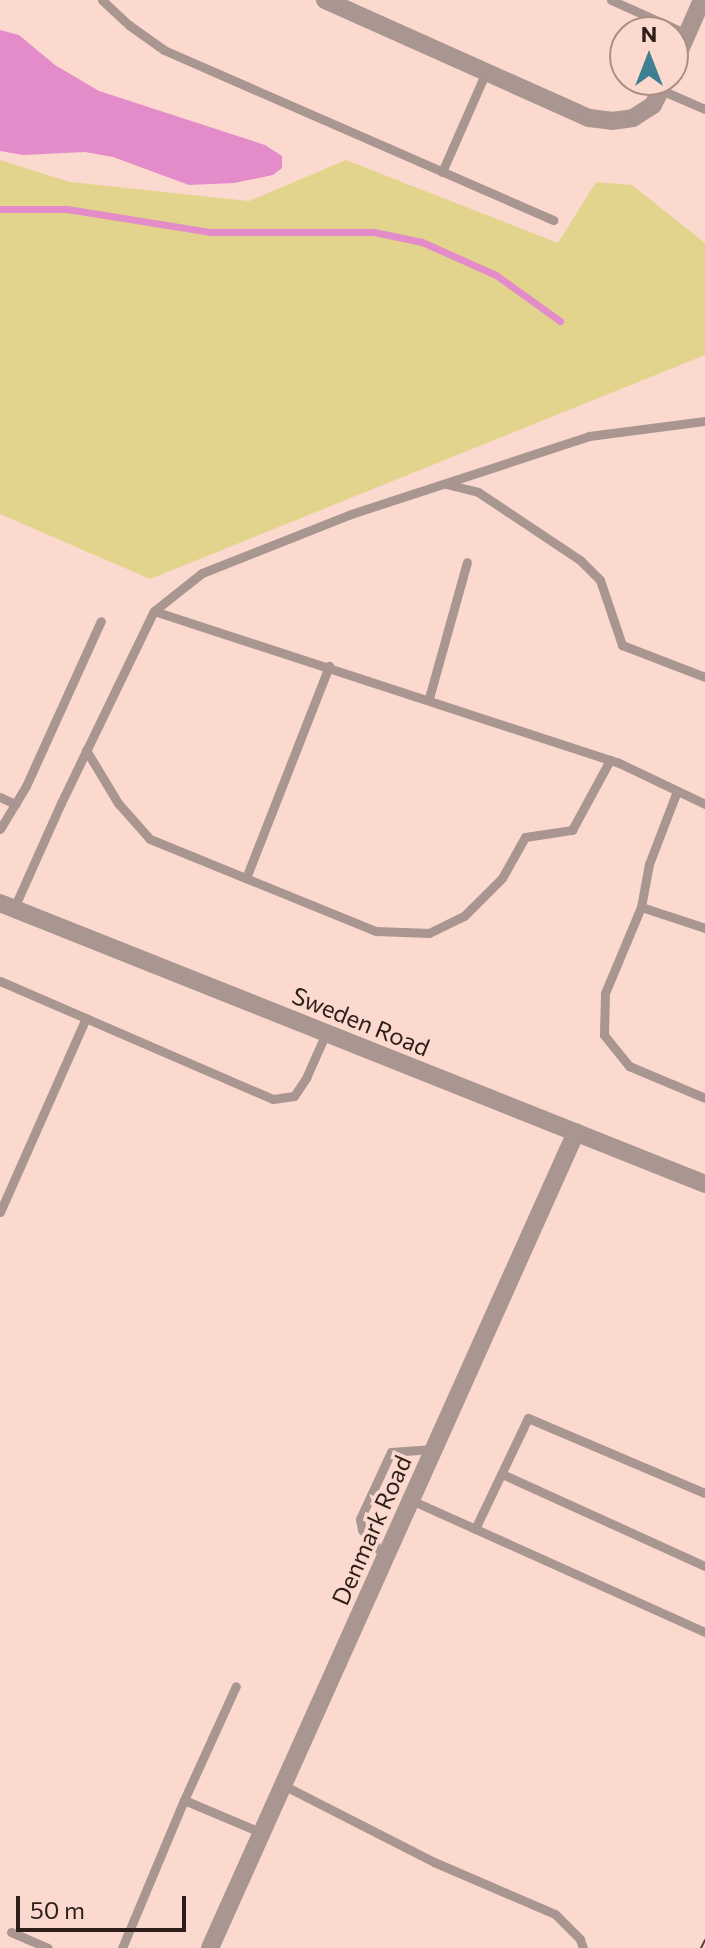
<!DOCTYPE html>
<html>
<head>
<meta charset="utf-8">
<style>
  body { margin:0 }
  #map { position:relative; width:705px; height:1948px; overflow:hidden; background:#fcd9ce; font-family:Commissioner,sans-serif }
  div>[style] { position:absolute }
  .green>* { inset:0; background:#e2d48c }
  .water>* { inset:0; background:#e38cc9 }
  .stream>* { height:7px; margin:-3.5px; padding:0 3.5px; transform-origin:3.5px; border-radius:3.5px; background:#e38cc9 }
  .lane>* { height:9px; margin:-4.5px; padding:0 4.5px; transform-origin:4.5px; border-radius:4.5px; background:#a99690 }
  .street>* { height:18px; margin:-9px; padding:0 9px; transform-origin:9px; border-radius:9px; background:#a99690 }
  .tram>* { height:2px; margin:-1px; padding:0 1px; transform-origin:1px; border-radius:1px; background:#55413b }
  span { translate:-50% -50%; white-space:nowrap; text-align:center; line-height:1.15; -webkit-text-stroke:7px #fcd9ce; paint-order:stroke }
  .street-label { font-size:24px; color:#2e1e19 }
  .north { position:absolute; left:609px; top:16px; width:80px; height:80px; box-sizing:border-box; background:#fcd9ce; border:2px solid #aa8e86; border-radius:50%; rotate:0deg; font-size:22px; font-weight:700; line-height:32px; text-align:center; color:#2e1e19 }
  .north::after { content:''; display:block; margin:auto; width:28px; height:36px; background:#3e7f92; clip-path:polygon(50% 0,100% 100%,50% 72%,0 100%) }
  .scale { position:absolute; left:16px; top:1896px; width:170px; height:36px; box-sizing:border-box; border:4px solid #2e1e19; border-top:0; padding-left:10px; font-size:24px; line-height:28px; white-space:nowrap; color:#2e1e19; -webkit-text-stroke:6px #fcd9ce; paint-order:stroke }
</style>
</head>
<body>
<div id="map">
  <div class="green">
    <i style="clip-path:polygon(0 160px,70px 182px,249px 201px,346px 160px,558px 243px,596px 182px,632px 185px,705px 243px,705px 355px,150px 579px,0 514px)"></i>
  </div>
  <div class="water">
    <i style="clip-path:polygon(0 30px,19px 35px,55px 65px,99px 91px,265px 145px,282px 156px,282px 168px,273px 175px,234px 183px,189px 185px,113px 157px,85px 152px,23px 155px,0 151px)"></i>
  </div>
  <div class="stream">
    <i style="left:0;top:209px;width:67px"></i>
    <i style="left:67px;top:209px;width:146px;rotate:9.1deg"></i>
    <i style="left:211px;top:232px;width:163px"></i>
    <i style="left:374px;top:232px;width:49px;rotate:11.8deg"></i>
    <i style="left:422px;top:242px;width:81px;rotate:24deg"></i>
    <i style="left:496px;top:275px;width:79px;rotate:35.7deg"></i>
  </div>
  <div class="lane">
    <i style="left:102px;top:0;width:37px;rotate:43deg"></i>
    <i style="left:129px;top:25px;width:43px;rotate:35.5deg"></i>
    <i style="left:164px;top:50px;width:425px;rotate:23.6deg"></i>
    <i style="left:611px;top:0;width:83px;rotate:24.1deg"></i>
    <i style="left:661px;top:90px;width:48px;rotate:23.4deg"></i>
    <i style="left:442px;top:172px;width:109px;rotate:-66.3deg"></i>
    <i style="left:446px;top:484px;width:33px;rotate:14deg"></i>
    <i style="left:478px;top:492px;width:123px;rotate:33.7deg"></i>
    <i style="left:580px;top:560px;width:28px;rotate:45deg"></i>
    <i style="left:600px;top:580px;width:69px;rotate:71.3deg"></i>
    <i style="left:622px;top:645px;width:89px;rotate:21.1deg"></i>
    <i style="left:154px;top:611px;width:487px;rotate:18.1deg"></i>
    <i style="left:617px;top:762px;width:98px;rotate:25.5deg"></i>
    <i style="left:429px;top:698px;width:141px;rotate:-74.4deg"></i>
    <i style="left:86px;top:750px;width:62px;rotate:58.9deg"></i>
    <i style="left:118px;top:803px;width:48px;rotate:48.4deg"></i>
    <i style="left:150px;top:839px;width:244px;rotate:22.2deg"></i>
    <i style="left:376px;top:931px;width:53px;rotate:2.2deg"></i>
    <i style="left:429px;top:933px;width:39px;rotate:-26deg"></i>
    <i style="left:464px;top:916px;width:54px;rotate:-45deg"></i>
    <i style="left:502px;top:878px;width:47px;rotate:-60.7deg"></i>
    <i style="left:525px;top:837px;width:48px;rotate:-8.5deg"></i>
    <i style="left:572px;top:830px;width:80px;rotate:-61.5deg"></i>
    <i style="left:0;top:797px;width:17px;rotate:25deg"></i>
    <i style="left:0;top:829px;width:50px;rotate:-58.8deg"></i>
    <i style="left:26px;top:786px;width:181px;rotate:-65.6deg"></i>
    <i style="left:246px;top:878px;width:228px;rotate:-68.6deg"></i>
    <i style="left:641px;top:907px;width:44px;rotate:-79.5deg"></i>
    <i style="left:649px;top:864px;width:78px;rotate:-69deg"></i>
    <i style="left:14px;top:908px;width:115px;rotate:-65.9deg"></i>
    <i style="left:61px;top:803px;width:213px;rotate:-64.2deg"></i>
    <i style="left:154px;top:611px;width:61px;rotate:-38.4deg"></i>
    <i style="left:202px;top:573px;width:160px;rotate:-21.6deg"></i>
    <i style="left:351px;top:514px;width:250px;rotate:-18.1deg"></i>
    <i style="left:589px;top:436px;width:117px;rotate:-7.4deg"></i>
    <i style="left:705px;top:928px;width:67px;rotate:-161.8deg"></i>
    <i style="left:641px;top:907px;width:93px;rotate:112.7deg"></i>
    <i style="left:605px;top:993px;width:42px;rotate:91.4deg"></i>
    <i style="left:604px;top:1035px;width:40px;rotate:51deg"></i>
    <i style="left:629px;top:1066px;width:82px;rotate:22.8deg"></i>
    <i style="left:0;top:981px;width:297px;rotate:23.4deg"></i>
    <i style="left:273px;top:1099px;width:21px;rotate:-8deg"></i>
    <i style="left:294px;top:1096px;width:22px;rotate:-56deg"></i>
    <i style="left:306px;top:1078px;width:49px;rotate:-66deg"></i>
    <i style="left:0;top:1212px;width:212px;rotate:-66.1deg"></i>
    <i style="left:502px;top:1474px;width:223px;rotate:24.4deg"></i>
    <i style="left:411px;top:1500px;width:322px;rotate:24.2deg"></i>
    <i style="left:475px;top:1529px;width:123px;rotate:-64.5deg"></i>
    <i style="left:528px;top:1418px;width:192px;rotate:23deg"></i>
    <i style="left:385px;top:1557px;width:35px;rotate:-130deg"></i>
    <i style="left:362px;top:1530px;width:11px;rotate:-100deg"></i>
    <i style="left:360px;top:1519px;width:74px;rotate:-65.2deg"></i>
    <i style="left:391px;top:1452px;width:42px;rotate:-4.1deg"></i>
    <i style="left:283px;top:1785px;width:169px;rotate:27deg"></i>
    <i style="left:434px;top:1862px;width:132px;rotate:23.3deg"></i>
    <i style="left:555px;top:1914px;width:35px;rotate:45deg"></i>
    <i style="left:580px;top:1939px;width:9px;rotate:72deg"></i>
    <i style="left:184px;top:1800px;width:125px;rotate:-65.5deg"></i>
    <i style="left:11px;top:1932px;width:40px;rotate:23.4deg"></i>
    <i style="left:122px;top:1948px;width:160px;rotate:-67.3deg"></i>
    <i style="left:184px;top:1800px;width:85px;rotate:22.9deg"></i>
  </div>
  <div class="street">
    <i style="left:325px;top:0;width:289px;rotate:24.1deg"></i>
    <i style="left:589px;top:118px;width:23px;rotate:7deg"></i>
    <i style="left:612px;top:121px;width:21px;rotate:-8deg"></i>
    <i style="left:633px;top:118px;width:24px;rotate:-33deg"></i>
    <i style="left:653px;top:105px;width:28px;rotate:-63deg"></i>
    <i style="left:673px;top:66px;width:72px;rotate:-66.3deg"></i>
    <i style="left:0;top:903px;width:759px;rotate:21.73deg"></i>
    <i style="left:210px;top:1948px;width:894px;rotate:-65.84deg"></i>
  </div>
  <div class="tram">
    <i style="left:701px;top:1948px;width:9px;rotate:-63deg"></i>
  </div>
  <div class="street-label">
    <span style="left:361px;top:1021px;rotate:22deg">Sweden Road</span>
    <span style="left:371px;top:1530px;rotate:-66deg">Denmark Road</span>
  </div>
  <div class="north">N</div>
  <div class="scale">50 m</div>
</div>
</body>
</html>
